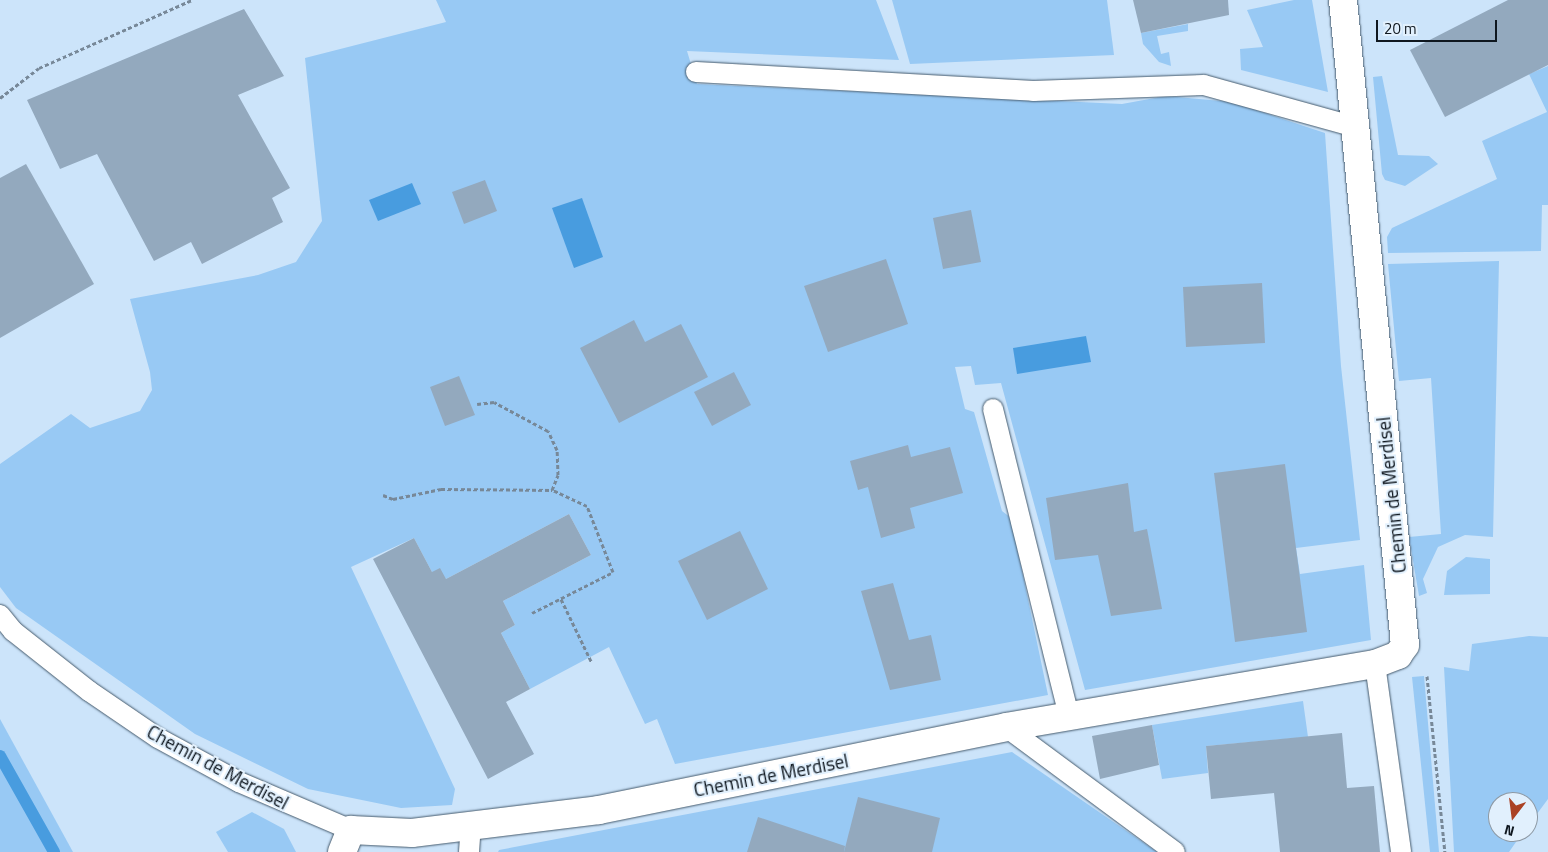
<!DOCTYPE html>
<html>
<head>
<meta charset="utf-8">
<style>
  body { margin:0 }
  #map { position:relative; width:1548px; height:852px; overflow:hidden; background:#cce4fa; font-family:"Titillium Web",sans-serif }
  div>[style] { position:absolute }
  .green>* { inset:0; background:#98c9f4 }
  .water>* { inset:0; background:#489cdf }
  .stream>* { height:12px; margin:-6px; padding:0 6px; transform-origin:6px; border-radius:6px; background:#489cdf }
  .building>* { inset:0; background:#93a9be }
  .path>* { height:3px; margin-top:-1.5px; transform-origin:0; background:repeating-linear-gradient(90deg,#778898 0 4px,transparent 0 6.5px) }
  .roads { filter:drop-shadow(0 0 1px #465b6d) drop-shadow(0 0 1px #465b6d) }
  .service>* { height:20px; margin:-10px; padding:0 10px; transform-origin:10px; border-radius:10px; background:#fff }
  .minor>* { height:28px; margin:-14px; padding:0 14px; transform-origin:14px; border-radius:14px; background:#fff }
  span { translate:-50% -50%; white-space:nowrap; text-align:center; line-height:1.15; -webkit-text-stroke:4px #e1f0fd; paint-order:stroke }
  .street-label { font-size:19px; color:#0f171f }
  .north { position:absolute; left:1488px; top:792px; width:50px; height:50px; box-sizing:border-box; background:#e1f0fd; border:1px solid #8d99a4; border-radius:50%; rotate:195deg; font-size:14px; font-weight:700; line-height:20px; text-align:center; color:#0f171f }
  .north::after { content:''; display:block; margin:auto; width:18px; height:22px; background:#aa4225; clip-path:polygon(50% 0,100% 100%,50% 72%,0 100%) }
  .scale { position:absolute; left:1376px; top:20px; width:121px; height:22px; box-sizing:border-box; border:2px solid #0f171f; border-top:0; padding-left:6px; font-size:15px; line-height:18px; white-space:nowrap; color:#0f171f; -webkit-text-stroke:4px #e1f0fd; paint-order:stroke }
</style>
</head>
<body>
<div id="map">
  <div class="green">
    <i style="clip-path:polygon(436px 0,876px 0,899px 60px,687px 51px,697px 84px,1122px 104px,1166px 96px,1232px 102px,1325px 133px,1341px 366px,1360px 540px,1296px 548px,1300px 574px,1364px 565px,1371px 640px,1085px 690px,1001px 383px,975px 385px,971px 366px,955px 367px,965px 409px,974px 412px,1002px 511px,1011px 518px,1048px 695px,675px 764px,657px 719px,645px 724px,609px 647px,530px 689px,501px 633px,515px 625px,503px 601px,591px 555px,569px 514px,446px 579px,432px 572px,414px 538px,351px 567px,455px 789px,452px 805px,401px 808px,308px 789px,195px 734px,16px 608px,0 587px,0 464px,71px 414px,90px 428px,140px 411px,152px 390px,150px 372px,130px 299px,258px 275px,296px 262px,322px 221px,305px 58px,446px 22px)"></i>
    <i style="clip-path:polygon(892px 0,1107px 0,1114px 55px,910px 64px)"></i>
    <i style="clip-path:polygon(1294px 0,1312px 0,1328px 92px,1241px 70px,1240px 49px,1263px 47px,1247px 10px)"></i>
    <i style="clip-path:polygon(1188px 24px,1188px 31px,1157px 36px,1161px 54px,1169px 52px,1171px 66px,1159px 62px,1143px 44px,1141px 33px)"></i>
    <i style="clip-path:polygon(1548px 66px,1548px 205px,1542px 205px,1541px 251px,1388px 253px,1387px 237px,1392px 228px,1497px 179px,1482px 141px,1547px 112px,1529px 74px)"></i>
    <i style="clip-path:polygon(1382px 76px,1398px 155px,1429px 156px,1438px 164px,1405px 186px,1385px 180px,1382px 174px,1373px 77px)"></i>
    <i style="clip-path:polygon(1499px 261px,1493px 537px,1465px 535px,1438px 547px,1423px 579px,1427px 593px,1419px 596px,1409px 537px,1441px 534px,1431px 378px,1399px 381px,1388px 264px)"></i>
    <i style="clip-path:polygon(1466px 557px,1490px 559px,1490px 594px,1444px 595px,1447px 571px)"></i>
    <i style="clip-path:polygon(1529px 636px,1548px 637px,1548px 799px,1528px 826px,1528px 802px,1498px 802px,1498px 832px,1523px 832px,1509px 852px,1454px 852px,1444px 667px,1469px 671px,1472px 644px)"></i>
    <i style="clip-path:polygon(1424px 676px,1439px 852px,1430px 852px,1412px 677px)"></i>
    <i style="clip-path:polygon(1303px 701px,1308px 737px,1206px 746px,1208px 773px,1162px 779px,1152px 725px)"></i>
    <i style="clip-path:polygon(0 719px,73px 852px,0 852px)"></i>
    <i style="clip-path:polygon(1012px 752px,1157px 852px,498px 852px,499px 850px)"></i>
    <i style="clip-path:polygon(252px 812px,284px 829px,296px 852px,228px 852px,216px 832px)"></i>
  </div>
  <div class="water">
    <i style="clip-path:polygon(412px 183px,421px 204px,378px 221px,369px 200px)"></i>
    <i style="clip-path:polygon(582px 198px,603px 257px,574px 268px,552px 208px)"></i>
    <i style="clip-path:polygon(1086px 336px,1091px 362px,1017px 374px,1013px 348px)"></i>
  </div>
  <div class="stream">
    <i style="left:0;top:756px;width:110px;rotate:60.6deg"></i>
  </div>
  <div class="building">
    <i style="clip-path:polygon(1133px 0,1228px 0,1229px 15px,1141px 33px)"></i>
    <i style="clip-path:polygon(1508px 0,1548px 0,1548px 65px,1445px 117px,1410px 50px)"></i>
    <i style="clip-path:polygon(244px 9px,284px 76px,238px 95px,290px 188px,272px 198px,283px 222px,202px 264px,191px 242px,154px 261px,97px 154px,60px 169px,27px 100px)"></i>
    <i style="clip-path:polygon(26px 164px,94px 284px,0 338px,0 178px)"></i>
    <i style="clip-path:polygon(485px 180px,497px 211px,464px 224px,452px 192px)"></i>
    <i style="clip-path:polygon(971px 210px,981px 262px,943px 269px,933px 218px)"></i>
    <i style="clip-path:polygon(886px 259px,908px 324px,828px 352px,804px 286px)"></i>
    <i style="clip-path:polygon(1262px 283px,1265px 343px,1186px 347px,1183px 287px)"></i>
    <i style="clip-path:polygon(634px 320px,645px 342px,681px 324px,708px 377px,619px 423px,580px 348px)"></i>
    <i style="clip-path:polygon(734px 372px,751px 405px,712px 426px,694px 392px)"></i>
    <i style="clip-path:polygon(459px 376px,475px 415px,445px 426px,430px 387px)"></i>
    <i style="clip-path:polygon(908px 445px,911px 457px,950px 447px,963px 493px,910px 508px,915px 528px,881px 538px,868px 487px,858px 490px,850px 461px)"></i>
    <i style="clip-path:polygon(1285px 464px,1307px 632px,1235px 642px,1214px 473px)"></i>
    <i style="clip-path:polygon(1128px 483px,1134px 532px,1147px 529px,1162px 609px,1111px 616px,1098px 555px,1055px 560px,1046px 498px)"></i>
    <i style="clip-path:polygon(569px 514px,591px 555px,503px 601px,515px 625px,501px 633px,530px 689px,506px 702px,534px 754px,488px 779px,373px 559px,414px 538px,432px 572px,440px 568px,446px 579px)"></i>
    <i style="clip-path:polygon(740px 531px,768px 589px,707px 620px,678px 561px)"></i>
    <i style="clip-path:polygon(893px 583px,909px 640px,931px 635px,941px 680px,890px 690px,861px 591px)"></i>
    <i style="clip-path:polygon(1152px 725px,1159px 765px,1100px 779px,1092px 736px)"></i>
    <i style="clip-path:polygon(1342px 733px,1347px 788px,1374px 786px,1380px 852px,1280px 852px,1274px 793px,1211px 799px,1206px 746px)"></i>
    <i style="clip-path:polygon(858px 797px,940px 818px,932px 852px,844px 852px)"></i>
    <i style="clip-path:polygon(758px 817px,845px 846px,844px 852px,747px 852px)"></i>
  </div>
  <div class="path">
    <i style="left:0;top:98px;width:49px;rotate:-37.6deg"></i>
    <i style="left:39px;top:68px;width:167px;rotate:-24deg"></i>
    <i style="left:383px;top:495px;width:11px;rotate:22deg"></i>
    <i style="left:393px;top:499px;width:49px;rotate:-11.8deg"></i>
    <i style="left:441px;top:489px;width:111px;rotate:0.5deg"></i>
    <i style="left:552px;top:490px;width:16px;rotate:-68deg"></i>
    <i style="left:558px;top:475px;width:25px;rotate:-92deg"></i>
    <i style="left:557px;top:450px;width:21px;rotate:-115deg"></i>
    <i style="left:548px;top:431px;width:61px;rotate:-151.8deg"></i>
    <i style="left:494px;top:402px;width:17px;rotate:173deg"></i>
    <i style="left:561px;top:599px;width:71px;rotate:64.2deg"></i>
    <i style="left:532px;top:613px;width:91px;rotate:-26.8deg"></i>
    <i style="left:613px;top:572px;width:71px;rotate:-111.5deg"></i>
    <i style="left:587px;top:506px;width:38px;rotate:-155deg"></i>
    <i style="left:1427px;top:676px;width:177px;rotate:84.2deg"></i>
  </div>
  <div class="roads">
    <div class="service">
      <i style="left:696px;top:72px;width:338px;rotate:3.2deg"></i>
      <i style="left:1033px;top:91px;width:171px;rotate:-2deg"></i>
      <i style="left:1204px;top:85px;width:157px;rotate:15.5deg"></i>
      <i style="left:993px;top:409px;width:316px;rotate:76.1deg"></i>
      <i style="left:0;top:615px;width:21px;rotate:51deg"></i>
      <i style="left:13px;top:631px;width:97px;rotate:38.3deg"></i>
      <i style="left:89px;top:691px;width:83px;rotate:34.3deg"></i>
      <i style="left:158px;top:738px;width:92px;rotate:28.5deg"></i>
      <i style="left:239px;top:782px;width:122px;rotate:23.2deg"></i>
      <i style="left:1375px;top:664px;width:190px;rotate:82.1deg"></i>
      <i style="left:1006px;top:727px;width:210px;rotate:36.5deg"></i>
      <i style="left:469px;top:852px;width:26px;rotate:-86deg"></i>
    </div>
    <div class="minor">
      <i style="left:342px;top:852px;width:24px;rotate:-68deg"></i>
      <i style="left:351px;top:830px;width:61px;rotate:2.8deg"></i>
      <i style="left:412px;top:833px;width:188px;rotate:-7deg"></i>
      <i style="left:599px;top:810px;width:415px;rotate:-11.5deg"></i>
      <i style="left:1006px;top:727px;width:374px;rotate:-9.7deg"></i>
      <i style="left:1375px;top:664px;width:25px;rotate:-21deg"></i>
      <i style="left:1398px;top:655px;width:12px;rotate:-55deg"></i>
      <i style="left:1405px;top:645px;width:648px;rotate:-95.49deg"></i>
    </div>
  </div>
  <div class="street-label">
    <span style="left:1391px;top:495px;rotate:-96deg">Chemin de Merdisel</span>
    <span style="left:218px;top:767px;rotate:28deg">Chemin de Merdisel</span>
    <span style="left:771px;top:775px;rotate:-11deg">Chemin de Merdisel</span>
  </div>
  <div class="north">N</div>
  <div class="scale">20 m</div>
</div>
</body>
</html>
